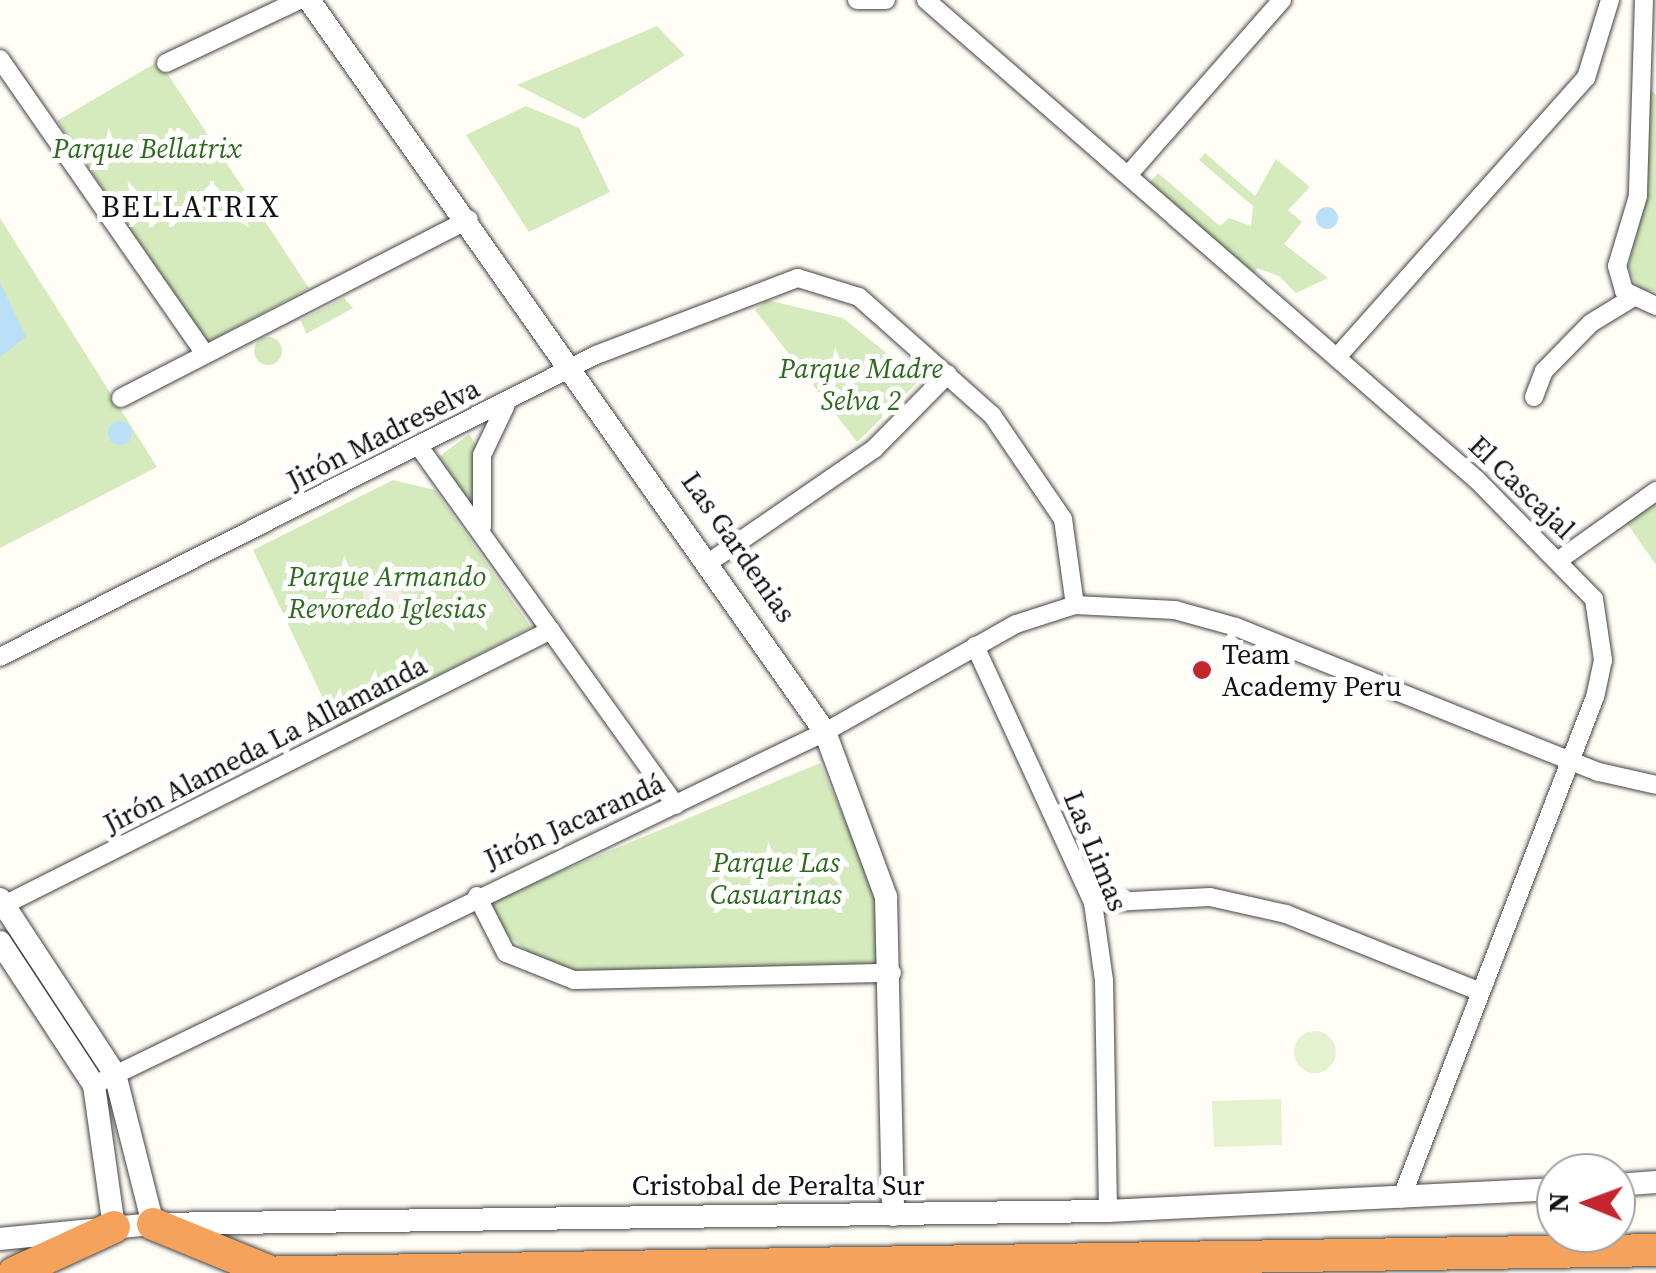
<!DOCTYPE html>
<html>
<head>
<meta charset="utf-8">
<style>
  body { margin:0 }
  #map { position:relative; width:1656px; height:1273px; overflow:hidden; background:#fffdf5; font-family:"Source Serif 4",serif }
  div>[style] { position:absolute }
  .green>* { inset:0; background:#d5ebbd }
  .round { border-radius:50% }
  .pitch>* { inset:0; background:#e6f2cf }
  .plaza>* { inset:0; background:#f1ede2 }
  .water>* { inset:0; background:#b9e0f7 }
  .roads { filter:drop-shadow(0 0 2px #444) drop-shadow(0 0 2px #444) }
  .minor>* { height:18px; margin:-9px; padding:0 9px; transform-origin:9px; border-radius:9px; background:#fff }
  .tertiary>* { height:22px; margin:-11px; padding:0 11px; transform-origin:11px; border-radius:11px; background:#fff }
  .motorway>* { height:32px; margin:-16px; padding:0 16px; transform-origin:16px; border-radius:16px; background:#f5a25d }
  .dots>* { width:28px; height:28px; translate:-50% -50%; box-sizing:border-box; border:5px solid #fff; border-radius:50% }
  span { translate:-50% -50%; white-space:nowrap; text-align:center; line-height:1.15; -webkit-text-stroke:10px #fff; paint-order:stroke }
  .park-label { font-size:28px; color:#2f6b1f; font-style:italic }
  .street-label { font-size:28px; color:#111 }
  .poi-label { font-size:28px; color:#111 }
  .left { translate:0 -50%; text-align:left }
  .neighbourhood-label { font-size:30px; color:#111; letter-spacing:2.5px }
  .north { position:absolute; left:1536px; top:1153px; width:100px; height:100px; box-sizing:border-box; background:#fff; border:2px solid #a0a0a0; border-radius:50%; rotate:271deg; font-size:28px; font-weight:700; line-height:40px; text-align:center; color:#111 }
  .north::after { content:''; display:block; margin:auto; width:35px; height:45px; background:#c4262e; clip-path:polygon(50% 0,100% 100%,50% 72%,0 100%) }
</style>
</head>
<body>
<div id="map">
  <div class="green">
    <i style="clip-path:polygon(657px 26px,685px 55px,584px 119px,517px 85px)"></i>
    <i style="clip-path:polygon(159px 61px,309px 288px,207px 343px,57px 121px)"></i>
    <i style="clip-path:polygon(1648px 87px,1656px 95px,1656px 291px,1638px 290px,1628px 267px,1648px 193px)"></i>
    <i style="clip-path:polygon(526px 106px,579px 128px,610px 192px,529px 232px,466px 135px)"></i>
    <i style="clip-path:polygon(1205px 153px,1255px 196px,1276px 159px,1310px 187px,1288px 210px,1302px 222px,1284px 244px,1328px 278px,1296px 293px,1279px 276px,1257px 268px,1253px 276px,1149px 183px,1158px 173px,1220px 226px,1229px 218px,1251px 226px,1253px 206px,1199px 160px)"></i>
    <i style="clip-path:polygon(0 218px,157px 467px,0 548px)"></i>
    <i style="clip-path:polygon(344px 298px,353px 308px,306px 334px,301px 320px)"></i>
    <i style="clip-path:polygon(767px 300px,843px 318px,920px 380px,857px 442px,755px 310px)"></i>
    <i class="round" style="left:254px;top:337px;width:28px;height:28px"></i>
    <i style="clip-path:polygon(469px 434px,477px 446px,471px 506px,439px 457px)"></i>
    <i style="clip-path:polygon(393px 480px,435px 490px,531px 627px,337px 728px,253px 550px)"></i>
    <i style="clip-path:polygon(1656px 496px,1656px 565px,1622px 516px)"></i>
    <i style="clip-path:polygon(820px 763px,875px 889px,881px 966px,580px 971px,541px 963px,497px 926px,490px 901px)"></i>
  </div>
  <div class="pitch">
    <i class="round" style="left:1294px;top:1031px;width:42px;height:42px"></i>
    <i style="clip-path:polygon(1281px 1099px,1282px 1145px,1214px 1147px,1212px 1101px)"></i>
  </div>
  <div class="plaza">
    <i class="round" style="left:363px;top:574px;width:38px;height:38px"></i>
  </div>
  <div class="water">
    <i class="round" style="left:1316px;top:207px;width:22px;height:22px"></i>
    <i style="clip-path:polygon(0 282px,26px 337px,0 357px)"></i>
    <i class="round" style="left:108px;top:421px;width:24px;height:24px"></i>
  </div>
  <div class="roads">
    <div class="minor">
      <i style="left:857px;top:0;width:29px"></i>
      <i style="left:926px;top:0;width:731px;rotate:41.06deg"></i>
      <i style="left:1477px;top:480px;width:167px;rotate:45.5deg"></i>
      <i style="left:1594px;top:599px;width:62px;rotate:81.6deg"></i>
      <i style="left:1603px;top:660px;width:38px;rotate:102deg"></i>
      <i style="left:1595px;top:697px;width:538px;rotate:111.13deg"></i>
      <i style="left:1644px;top:0;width:196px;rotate:91.8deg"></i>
      <i style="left:1638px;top:196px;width:73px;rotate:106.7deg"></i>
      <i style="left:1617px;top:266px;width:26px;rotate:74deg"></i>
      <i style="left:1624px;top:291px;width:35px;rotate:25deg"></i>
      <i style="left:0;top:59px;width:358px;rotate:55.2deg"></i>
      <i style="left:166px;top:63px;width:147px;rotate:-25.3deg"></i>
      <i style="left:1129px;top:174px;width:232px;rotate:-48.7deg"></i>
      <i style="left:1338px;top:356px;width:373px;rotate:-48.3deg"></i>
      <i style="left:1586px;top:78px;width:82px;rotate:-72.9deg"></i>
      <i style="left:1534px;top:397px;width:28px;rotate:-69deg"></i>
      <i style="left:1544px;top:371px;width:67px;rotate:-45.6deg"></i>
      <i style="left:1591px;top:323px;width:48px;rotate:-31.4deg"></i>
      <i style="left:121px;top:398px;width:391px;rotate:-27.2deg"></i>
      <i style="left:420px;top:448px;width:439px;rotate:54.4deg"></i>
      <i style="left:482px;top:527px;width:72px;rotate:-90deg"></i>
      <i style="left:482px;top:455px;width:55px;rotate:-64.4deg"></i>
      <i style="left:1559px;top:560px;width:119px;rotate:-35.4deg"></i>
      <i style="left:711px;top:561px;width:198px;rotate:-34.5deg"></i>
      <i style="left:874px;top:449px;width:105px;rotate:-45.4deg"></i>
      <i style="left:975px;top:646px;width:283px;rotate:65.3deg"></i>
      <i style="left:1093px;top:903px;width:78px;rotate:81.9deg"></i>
      <i style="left:1104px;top:980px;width:231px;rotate:89deg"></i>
      <i style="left:0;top:657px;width:668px;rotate:-26.87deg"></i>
      <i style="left:596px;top:355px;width:216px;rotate:-20.9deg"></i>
      <i style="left:798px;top:278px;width:64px;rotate:17.3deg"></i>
      <i style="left:859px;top:297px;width:178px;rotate:41.6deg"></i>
      <i style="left:992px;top:415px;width:126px;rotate:55.7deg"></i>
      <i style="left:1063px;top:519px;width:87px;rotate:82.1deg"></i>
      <i style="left:477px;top:896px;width:64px;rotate:63deg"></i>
      <i style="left:506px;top:953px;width:73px;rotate:21.7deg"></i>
      <i style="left:574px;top:980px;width:318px;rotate:-1.3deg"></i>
      <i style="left:1093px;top:903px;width:117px;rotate:-2.9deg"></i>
      <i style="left:1210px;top:897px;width:78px;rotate:12.6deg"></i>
      <i style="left:1286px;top:914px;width:208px;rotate:21.8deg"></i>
      <i style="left:4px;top:905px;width:612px;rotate:-26.69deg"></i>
      <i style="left:94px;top:1085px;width:812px;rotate:-25.78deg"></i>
      <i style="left:825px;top:732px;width:219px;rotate:-29.5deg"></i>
      <i style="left:1016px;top:624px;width:62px;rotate:-17.9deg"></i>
      <i style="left:1075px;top:605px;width:100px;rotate:2.9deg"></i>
      <i style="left:1175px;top:610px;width:63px;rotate:15.6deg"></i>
      <i style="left:1236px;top:627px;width:391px;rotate:21.8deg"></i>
      <i style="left:1599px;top:772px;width:58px;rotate:12.8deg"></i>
    </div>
    <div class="tertiary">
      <i style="left:309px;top:0;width:896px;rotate:54.82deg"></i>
      <i style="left:825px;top:732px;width:176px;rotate:69.7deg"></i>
      <i style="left:886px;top:897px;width:318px;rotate:88.7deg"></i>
      <i style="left:0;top:899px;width:209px;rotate:56.7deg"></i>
      <i style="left:115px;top:1074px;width:155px;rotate:75.8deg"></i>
      <i style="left:0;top:942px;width:171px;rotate:56.7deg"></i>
      <i style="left:94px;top:1085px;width:143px;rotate:82deg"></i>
      <i style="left:1616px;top:1185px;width:40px;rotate:-4.3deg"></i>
      <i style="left:0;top:1239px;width:154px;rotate:-5.6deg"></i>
      <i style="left:153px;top:1224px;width:955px;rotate:-0.78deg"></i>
      <i style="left:1108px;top:1211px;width:449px;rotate:-2.8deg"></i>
    </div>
    <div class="motorway">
      <i style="left:153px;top:1224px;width:124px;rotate:22.2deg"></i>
      <i style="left:14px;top:1273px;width:110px;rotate:-24.7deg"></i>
      <i style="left:246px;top:1273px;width:1410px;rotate:-0.93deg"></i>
    </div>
  </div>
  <div class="dots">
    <i style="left:1202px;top:670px;background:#c4262e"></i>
  </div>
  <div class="park-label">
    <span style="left:147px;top:148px">Parque Bellatrix</span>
    <span style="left:861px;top:384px">Parque Madre<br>Selva 2</span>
    <span style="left:387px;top:592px">Parque Armando<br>Revoredo Iglesias</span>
    <span style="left:776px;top:878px">Parque Las<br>Casuarinas</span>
  </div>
  <div class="street-label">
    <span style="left:383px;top:434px;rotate:-27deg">Jirón Madreselva</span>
    <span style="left:1522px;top:487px;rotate:44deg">El Cascajal</span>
    <span style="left:739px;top:547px;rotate:55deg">Las Gardenias</span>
    <span style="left:265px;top:744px;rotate:-27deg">Jirón Alameda La Allamanda</span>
    <span style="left:574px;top:821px;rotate:-24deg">Jirón Jacarandá</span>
    <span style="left:1096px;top:851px;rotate:68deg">Las Limas</span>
    <span style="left:778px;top:1185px">Cristobal de Peralta Sur</span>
  </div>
  <div class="poi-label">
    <span class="left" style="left:1222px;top:670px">Team<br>Academy Peru</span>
  </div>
  <div class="neighbourhood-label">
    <span style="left:191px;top:207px">BELLATRIX</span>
  </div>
  <div class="north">N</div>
</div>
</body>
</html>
